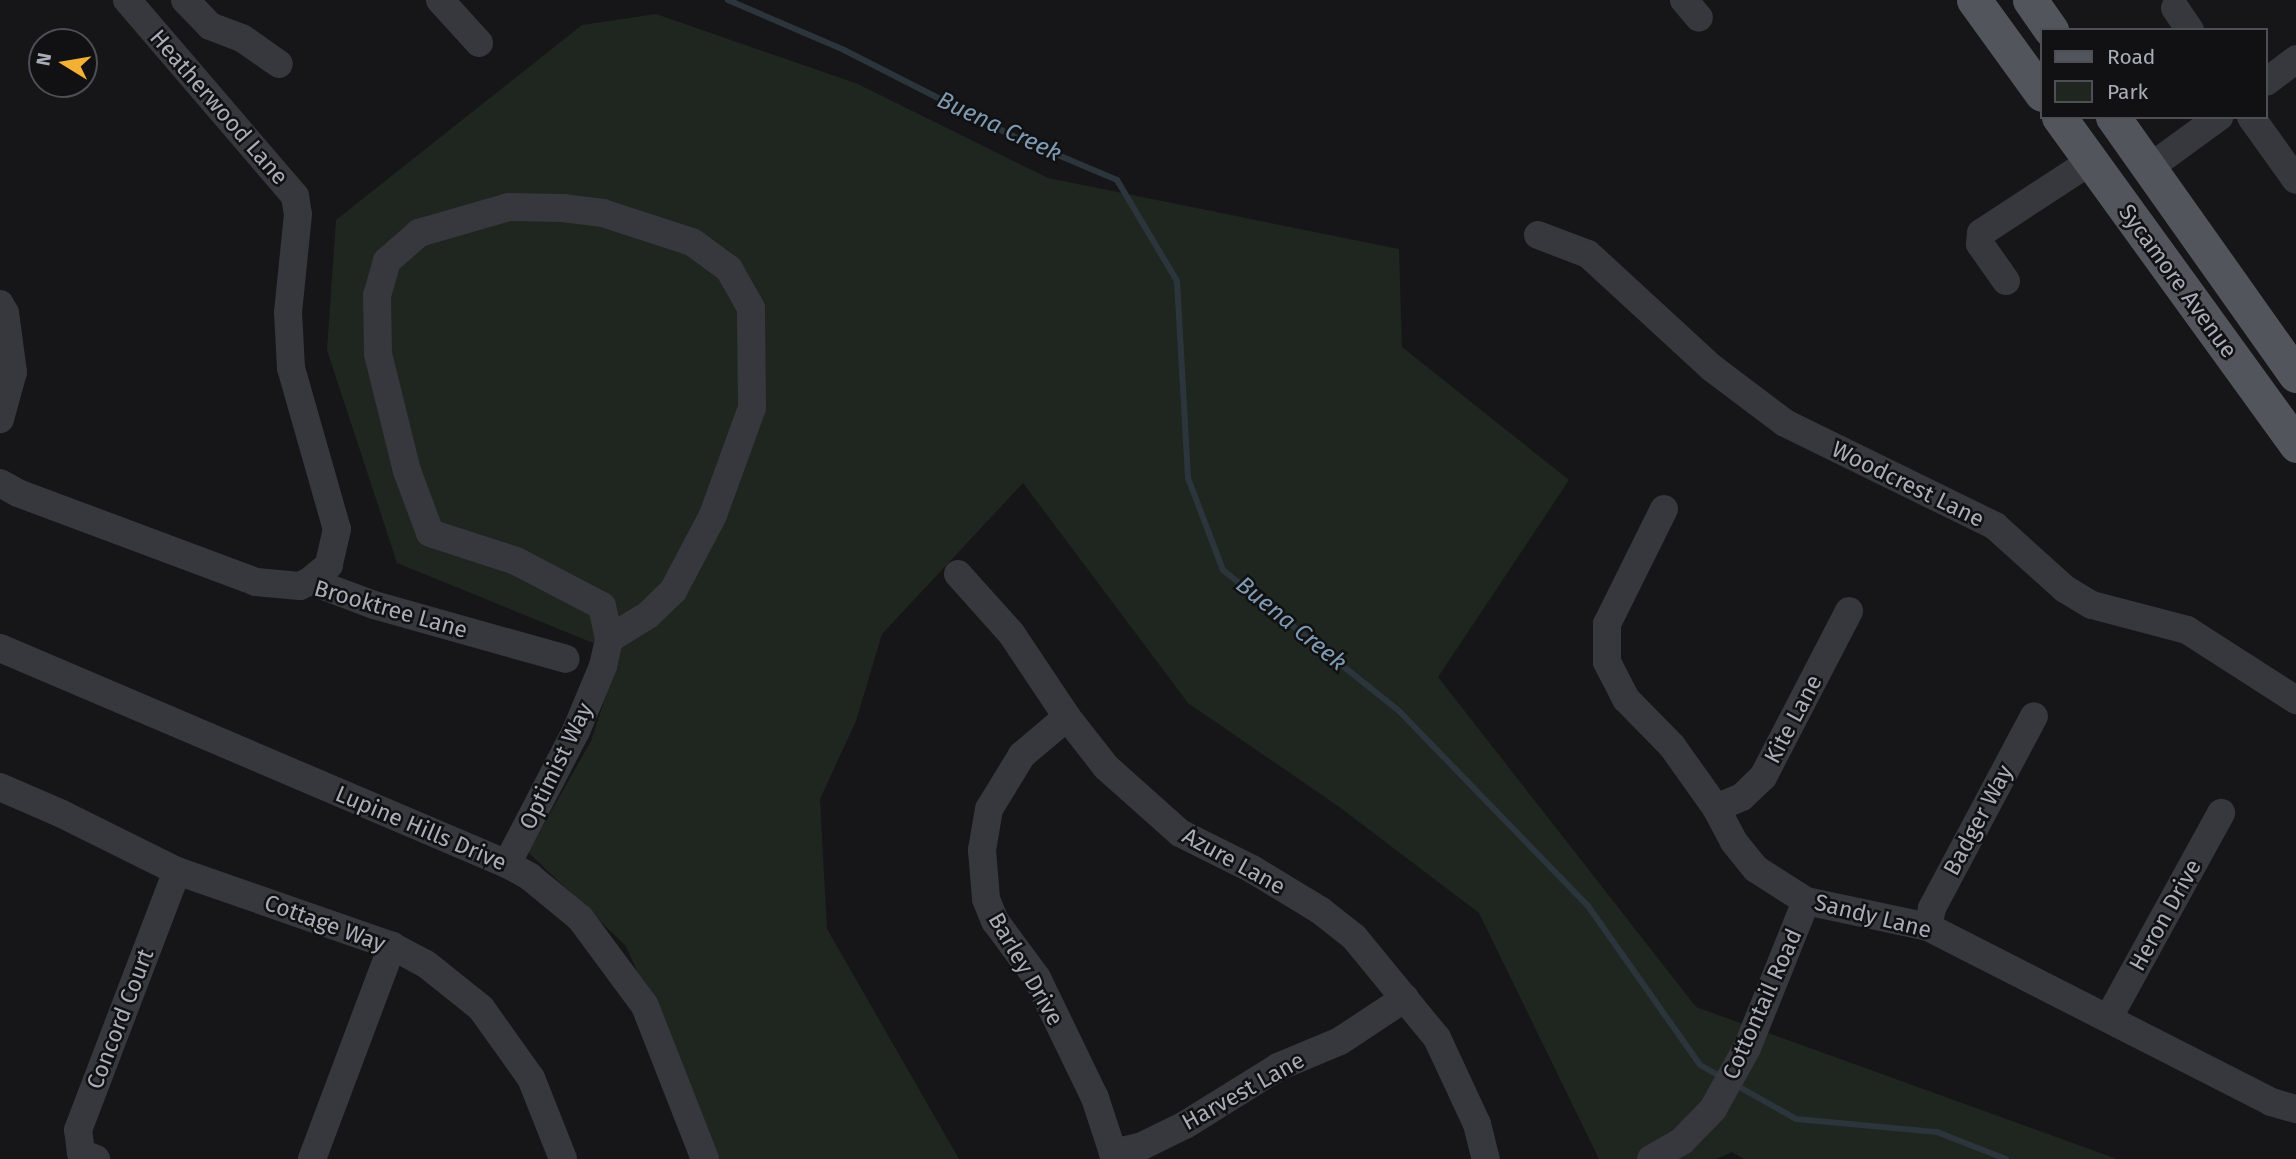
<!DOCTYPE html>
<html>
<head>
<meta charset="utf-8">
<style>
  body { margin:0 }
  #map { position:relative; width:2296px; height:1159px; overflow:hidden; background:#161618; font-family:"Fira Sans",sans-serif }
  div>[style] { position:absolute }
  .green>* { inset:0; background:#1e261f }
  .stream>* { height:6px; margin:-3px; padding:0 3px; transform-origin:3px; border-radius:3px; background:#2c353c }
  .minor>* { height:28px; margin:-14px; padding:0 14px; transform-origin:14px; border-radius:14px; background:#37383d }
  .major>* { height:35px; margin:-17.5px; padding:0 17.5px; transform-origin:17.5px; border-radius:17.5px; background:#53555c }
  span { translate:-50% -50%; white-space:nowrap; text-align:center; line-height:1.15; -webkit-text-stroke:5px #111113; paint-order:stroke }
  .street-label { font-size:23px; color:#a8adb8 }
  .water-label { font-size:24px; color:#7f9bb3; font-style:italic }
  .legend { position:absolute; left:2040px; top:28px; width:228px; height:91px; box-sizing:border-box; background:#111113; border:2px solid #4d4f55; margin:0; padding:9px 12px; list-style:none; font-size:21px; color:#a8adb8 }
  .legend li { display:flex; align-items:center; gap:14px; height:35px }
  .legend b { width:35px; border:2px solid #4d4f55 }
  .north { position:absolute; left:28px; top:28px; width:70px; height:70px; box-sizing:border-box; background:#111113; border:2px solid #4d4f55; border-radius:50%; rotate:281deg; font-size:19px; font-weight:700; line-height:28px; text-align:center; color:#a8adb8 }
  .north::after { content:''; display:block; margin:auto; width:24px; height:32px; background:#f2b134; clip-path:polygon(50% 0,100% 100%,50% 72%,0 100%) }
</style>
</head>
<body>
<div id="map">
  <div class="green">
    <i style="clip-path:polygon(656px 14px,858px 84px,1048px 178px,1399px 249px,1402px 347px,1569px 480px,1438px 677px,1696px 1007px,2117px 1159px,1744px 1159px,1732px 1152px,1716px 1159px,1599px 1159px,1479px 913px,1338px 806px,1188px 703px,1023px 483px,882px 634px,856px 721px,820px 799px,827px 929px,959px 1159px,718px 1159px,626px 946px,528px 852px,591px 741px,609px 686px,598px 645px,397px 563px,327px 350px,336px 220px,582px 25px)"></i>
  </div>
  <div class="stream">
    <i style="left:728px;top:0;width:126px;rotate:23.3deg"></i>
    <i style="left:844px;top:50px;width:190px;rotate:27deg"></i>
    <i style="left:1013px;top:136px;width:113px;rotate:22.9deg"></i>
    <i style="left:1117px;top:180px;width:117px;rotate:59.3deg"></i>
    <i style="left:1177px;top:281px;width:197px;rotate:86.8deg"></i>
    <i style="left:1188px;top:478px;width:98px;rotate:69.2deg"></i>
    <i style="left:1223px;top:570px;width:227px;rotate:38.7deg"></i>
    <i style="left:1400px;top:712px;width:270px;rotate:45.9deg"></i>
    <i style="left:1588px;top:906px;width:194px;rotate:54.8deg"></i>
    <i style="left:1700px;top:1065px;width:25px;rotate:29deg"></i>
    <i style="left:1734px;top:1084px;width:71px;rotate:29.4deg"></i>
    <i style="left:1796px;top:1119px;width:142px;rotate:5.3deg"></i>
    <i style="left:1937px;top:1132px;width:74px;rotate:21.4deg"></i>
  </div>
  <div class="minor">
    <i style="left:127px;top:0;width:258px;rotate:49.4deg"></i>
    <i style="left:295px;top:196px;width:18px;rotate:81deg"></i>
    <i style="left:298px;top:214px;width:99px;rotate:95.8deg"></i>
    <i style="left:288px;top:312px;width:56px;rotate:86.9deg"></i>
    <i style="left:291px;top:368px;width:167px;rotate:74.1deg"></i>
    <i style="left:337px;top:529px;width:37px;rotate:103deg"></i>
    <i style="left:329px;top:565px;width:25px;rotate:140deg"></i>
    <i style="left:185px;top:0;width:36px;rotate:46deg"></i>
    <i style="left:210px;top:26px;width:34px;rotate:21deg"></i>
    <i style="left:242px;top:38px;width:45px;rotate:35.1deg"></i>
    <i style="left:440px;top:0;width:58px;rotate:47.8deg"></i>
    <i style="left:1684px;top:0;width:23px;rotate:50deg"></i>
    <i style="left:2175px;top:8px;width:27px;rotate:56deg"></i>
    <i style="left:2266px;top:82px;width:38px;rotate:-37deg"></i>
    <i style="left:2251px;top:117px;width:77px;rotate:54.5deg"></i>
    <i style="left:2149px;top:168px;width:87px;rotate:-36.1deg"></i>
    <i style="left:1538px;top:235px;width:53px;rotate:20.8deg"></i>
    <i style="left:1588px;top:254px;width:168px;rotate:42.6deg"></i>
    <i style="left:1712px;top:368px;width:91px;rotate:37deg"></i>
    <i style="left:1785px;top:423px;width:234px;rotate:26.1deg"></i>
    <i style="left:1995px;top:526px;width:94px;rotate:42deg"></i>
    <i style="left:2065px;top:589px;width:31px;rotate:31deg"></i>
    <i style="left:2092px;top:605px;width:98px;rotate:14.7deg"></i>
    <i style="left:2187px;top:630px;width:130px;rotate:32.7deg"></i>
    <i style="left:2006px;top:281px;width:45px;rotate:-125.1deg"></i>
    <i style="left:1980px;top:244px;width:11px;rotate:-85deg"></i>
    <i style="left:1981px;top:233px;width:131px;rotate:-33.2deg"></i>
    <i style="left:0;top:304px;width:10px;rotate:61deg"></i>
    <i style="left:5px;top:313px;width:60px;rotate:82.3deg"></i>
    <i style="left:13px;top:372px;width:49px;rotate:105.5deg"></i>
    <i style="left:0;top:483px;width:21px;rotate:29deg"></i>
    <i style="left:18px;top:493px;width:254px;rotate:20.5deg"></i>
    <i style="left:256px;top:582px;width:44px;rotate:5.2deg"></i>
    <i style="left:300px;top:586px;width:11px;rotate:-27deg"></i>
    <i style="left:310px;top:581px;width:68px;rotate:20.6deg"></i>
    <i style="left:374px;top:605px;width:199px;rotate:15.7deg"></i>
    <i style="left:1664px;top:509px;width:128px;rotate:116.4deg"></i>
    <i style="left:1607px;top:624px;width:38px;rotate:90deg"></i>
    <i style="left:1607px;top:662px;width:42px;rotate:62.8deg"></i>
    <i style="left:1626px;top:699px;width:66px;rotate:45.6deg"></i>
    <i style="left:1672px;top:746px;width:76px;rotate:54.6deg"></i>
    <i style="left:1716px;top:808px;width:38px;rotate:62deg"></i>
    <i style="left:1734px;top:842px;width:35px;rotate:51deg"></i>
    <i style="left:1756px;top:869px;width:59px;rotate:32.6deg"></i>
    <i style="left:1806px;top:901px;width:125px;rotate:12deg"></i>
    <i style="left:1928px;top:927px;width:385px;rotate:27deg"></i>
    <i style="left:2271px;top:1102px;width:26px;rotate:16deg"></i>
    <i style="left:958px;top:574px;width:79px;rotate:48.1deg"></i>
    <i style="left:1011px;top:633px;width:101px;rotate:56.3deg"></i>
    <i style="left:1067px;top:717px;width:63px;rotate:52deg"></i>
    <i style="left:1106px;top:767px;width:99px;rotate:41.7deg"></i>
    <i style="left:1180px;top:833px;width:80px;rotate:26.6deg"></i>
    <i style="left:1252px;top:869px;width:81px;rotate:31.3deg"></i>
    <i style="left:1321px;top:911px;width:42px;rotate:38.2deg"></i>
    <i style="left:1354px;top:937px;width:131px;rotate:50.6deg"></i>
    <i style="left:1437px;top:1038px;width:95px;rotate:65.1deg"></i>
    <i style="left:1477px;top:1124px;width:36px;rotate:76deg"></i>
    <i style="left:0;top:648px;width:551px;rotate:23.08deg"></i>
    <i style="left:507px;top:864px;width:26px;rotate:29deg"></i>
    <i style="left:530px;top:877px;width:65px;rotate:39.4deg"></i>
    <i style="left:580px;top:918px;width:109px;rotate:53.5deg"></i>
    <i style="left:645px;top:1006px;width:164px;rotate:68.6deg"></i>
    <i style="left:1067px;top:717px;width:59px;rotate:139.8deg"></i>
    <i style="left:1022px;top:755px;width:63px;rotate:121.4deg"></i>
    <i style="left:989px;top:809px;width:42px;rotate:99.7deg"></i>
    <i style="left:982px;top:850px;width:49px;rotate:85.3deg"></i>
    <i style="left:986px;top:899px;width:24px;rotate:68deg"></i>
    <i style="left:995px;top:921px;width:71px;rotate:53.6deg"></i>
    <i style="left:1037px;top:978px;width:133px;rotate:64.2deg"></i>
    <i style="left:1095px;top:1098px;width:64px;rotate:71.8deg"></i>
    <i style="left:0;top:787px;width:65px;rotate:23.4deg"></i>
    <i style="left:60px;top:813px;width:131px;rotate:26.4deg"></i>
    <i style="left:177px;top:871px;width:228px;rotate:19.2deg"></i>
    <i style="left:392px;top:946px;width:38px;rotate:28deg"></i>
    <i style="left:426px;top:964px;width:70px;rotate:38.7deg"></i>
    <i style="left:481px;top:1008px;width:86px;rotate:54.5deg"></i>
    <i style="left:531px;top:1078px;width:87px;rotate:68.4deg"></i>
    <i style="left:1716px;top:808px;width:28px;rotate:-23deg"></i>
    <i style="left:1742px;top:797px;width:29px;rotate:-44deg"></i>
    <i style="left:1763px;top:777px;width:187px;rotate:-62.6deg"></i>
    <i style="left:507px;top:864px;width:150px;rotate:-62.6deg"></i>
    <i style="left:576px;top:731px;width:70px;rotate:-67.4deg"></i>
    <i style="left:603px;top:666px;width:28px;rotate:-77deg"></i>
    <i style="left:609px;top:639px;width:46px;rotate:-31.6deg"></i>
    <i style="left:648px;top:615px;width:35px;rotate:-44deg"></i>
    <i style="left:673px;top:591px;width:86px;rotate:-62.2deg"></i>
    <i style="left:713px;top:515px;width:114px;rotate:-70deg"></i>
    <i style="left:752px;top:408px;width:100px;rotate:-90.6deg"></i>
    <i style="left:751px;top:308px;width:45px;rotate:-119.4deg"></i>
    <i style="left:729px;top:269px;width:46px;rotate:-143.9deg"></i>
    <i style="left:692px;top:242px;width:94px;rotate:-162deg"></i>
    <i style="left:603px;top:213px;width:38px;rotate:-173deg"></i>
    <i style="left:565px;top:208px;width:56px;rotate:-179deg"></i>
    <i style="left:509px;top:207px;width:94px;rotate:163.9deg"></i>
    <i style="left:419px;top:233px;width:43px;rotate:138.8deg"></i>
    <i style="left:387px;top:261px;width:35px;rotate:106deg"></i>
    <i style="left:377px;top:295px;width:59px;rotate:89deg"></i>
    <i style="left:378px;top:354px;width:121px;rotate:76.1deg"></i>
    <i style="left:407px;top:471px;width:66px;rotate:69.6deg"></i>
    <i style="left:430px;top:533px;width:90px;rotate:18deg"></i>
    <i style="left:516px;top:561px;width:97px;rotate:27.6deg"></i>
    <i style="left:602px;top:606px;width:34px;rotate:78deg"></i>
    <i style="left:1928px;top:927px;width:19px;rotate:-78deg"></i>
    <i style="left:1932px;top:908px;width:217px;rotate:-62deg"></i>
    <i style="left:2109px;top:1017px;width:233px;rotate:-61.2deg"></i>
    <i style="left:1113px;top:1153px;width:28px;rotate:-13deg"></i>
    <i style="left:1140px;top:1147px;width:50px;rotate:-26.1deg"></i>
    <i style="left:1185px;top:1125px;width:110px;rotate:-31.9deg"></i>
    <i style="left:1278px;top:1067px;width:67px;rotate:-22.8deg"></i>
    <i style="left:1340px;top:1041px;width:78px;rotate:-33.5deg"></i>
    <i style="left:96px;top:1159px;width:16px;rotate:-158deg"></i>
    <i style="left:81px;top:1153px;width:23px;rotate:-97deg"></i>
    <i style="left:78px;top:1130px;width:277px;rotate:-69.1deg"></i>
    <i style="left:312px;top:1159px;width:228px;rotate:-69.4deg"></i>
    <i style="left:1651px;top:1159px;width:36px;rotate:-30deg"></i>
    <i style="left:1682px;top:1141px;width:45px;rotate:-45.9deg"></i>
    <i style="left:1713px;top:1109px;width:70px;rotate:-60.9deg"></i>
    <i style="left:1747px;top:1048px;width:158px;rotate:-68.1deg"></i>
  </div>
  <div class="major">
    <i style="left:1974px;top:0;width:116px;rotate:54.1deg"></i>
    <i style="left:2030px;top:0;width:37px;rotate:55deg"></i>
    <i style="left:2059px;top:117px;width:405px;rotate:54.1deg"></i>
    <i style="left:2113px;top:117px;width:316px;rotate:54.7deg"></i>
  </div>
  <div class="street-label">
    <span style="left:219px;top:107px;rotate:49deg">Heatherwood Lane</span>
    <span style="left:2178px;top:281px;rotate:54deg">Sycamore Avenue</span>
    <span style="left:1908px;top:484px;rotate:26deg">Woodcrest Lane</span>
    <span style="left:391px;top:609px;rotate:16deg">Brooktree Lane</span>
    <span style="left:1793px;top:719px;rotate:-62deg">Kite Lane</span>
    <span style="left:556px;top:766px;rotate:-64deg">Optimist Way</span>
    <span style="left:1978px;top:820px;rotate:-62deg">Badger Way</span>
    <span style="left:421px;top:828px;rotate:23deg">Lupine Hills Drive</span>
    <span style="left:1234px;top:861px;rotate:29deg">Azure Lane</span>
    <span style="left:2165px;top:915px;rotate:-61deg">Heron Drive</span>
    <span style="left:1873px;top:916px;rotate:14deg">Sandy Lane</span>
    <span style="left:325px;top:923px;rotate:20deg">Cottage Way</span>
    <span style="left:1026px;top:969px;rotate:60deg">Barley Drive</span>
    <span style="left:1762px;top:1004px;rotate:-66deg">Cottontail Road</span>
    <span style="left:120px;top:1019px;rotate:-69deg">Concord Court</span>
    <span style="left:1243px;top:1091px;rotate:-29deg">Harvest Lane</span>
  </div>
  <div class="water-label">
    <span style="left:999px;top:127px;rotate:25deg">Buena Creek</span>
    <span style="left:1291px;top:624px;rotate:39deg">Buena Creek</span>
  </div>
  <ul class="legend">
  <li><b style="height:9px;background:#53555c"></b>Road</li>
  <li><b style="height:19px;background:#1e261f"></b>Park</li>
  </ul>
  <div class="north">N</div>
</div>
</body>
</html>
